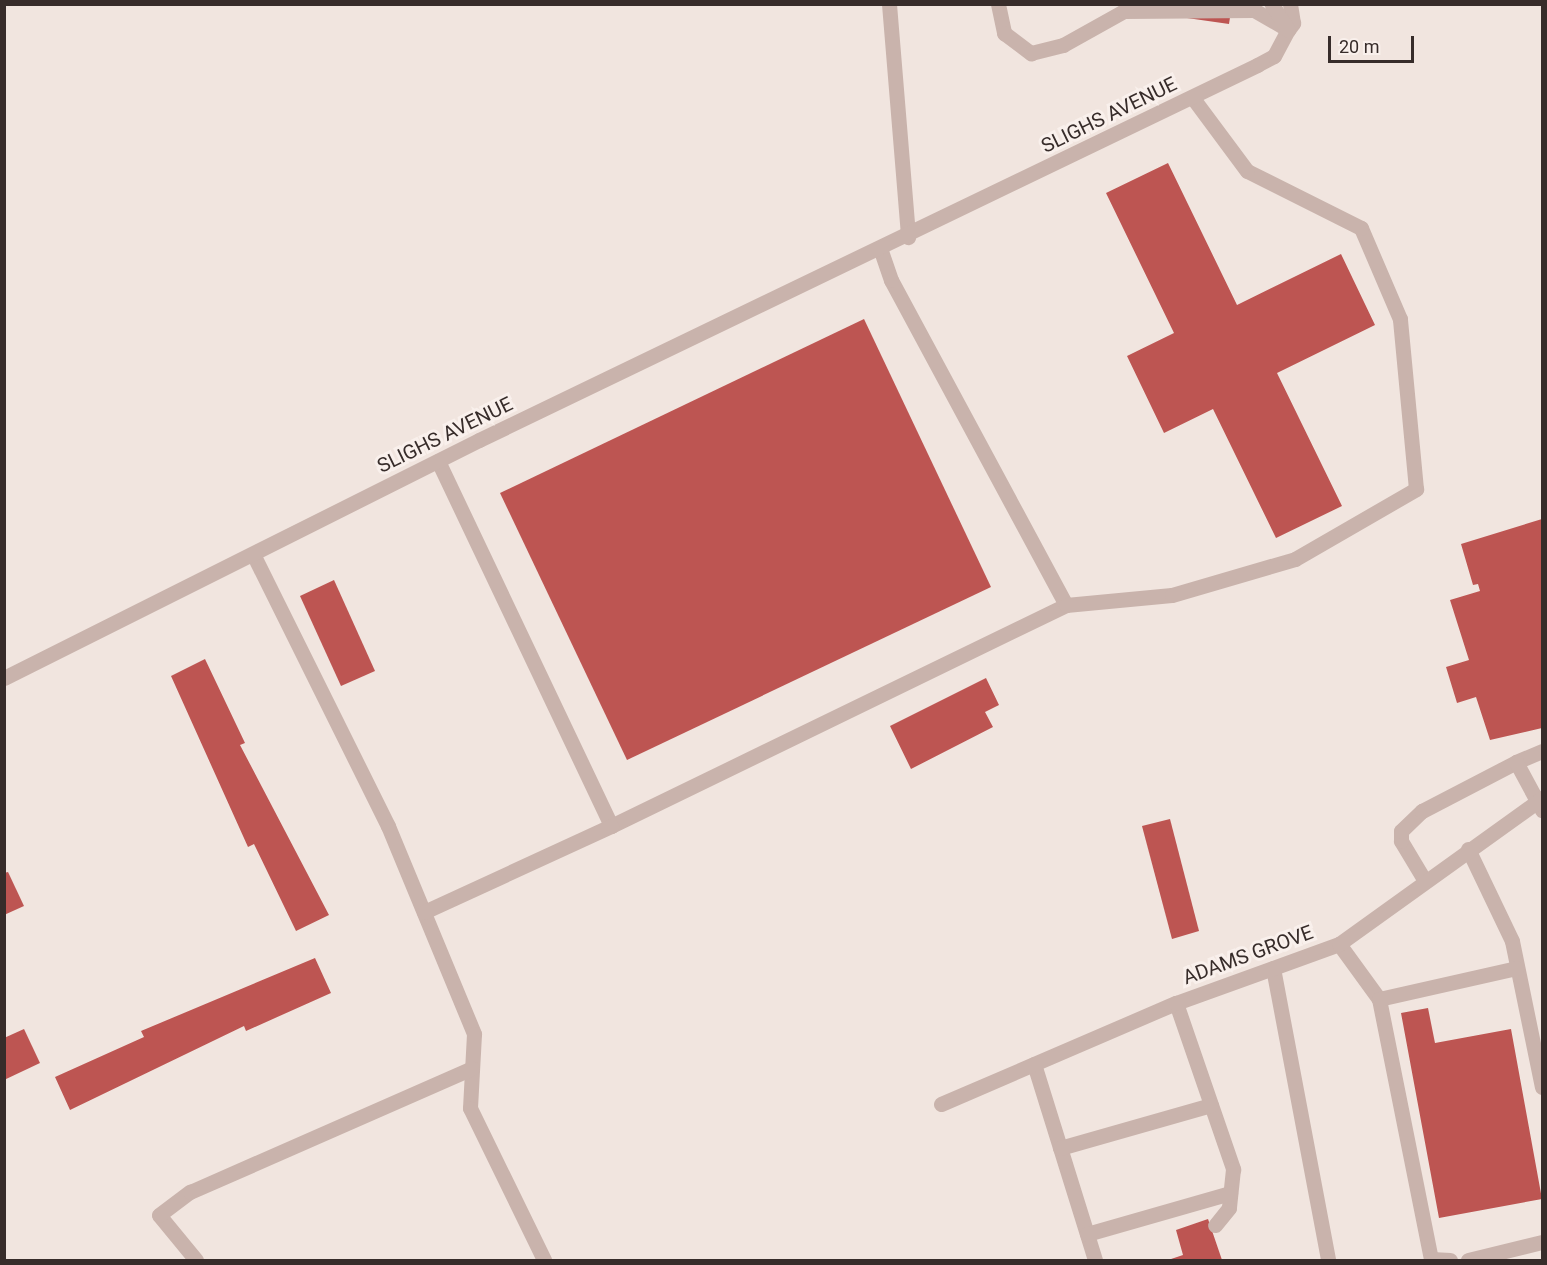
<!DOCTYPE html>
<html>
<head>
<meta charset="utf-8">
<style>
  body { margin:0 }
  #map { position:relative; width:1547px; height:1265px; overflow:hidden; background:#f1e5df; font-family:Roboto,sans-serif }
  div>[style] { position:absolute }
  .building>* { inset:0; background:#bd5552 }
  .minor>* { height:15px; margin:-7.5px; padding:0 7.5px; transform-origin:7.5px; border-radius:7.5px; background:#c9b3ac }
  span { translate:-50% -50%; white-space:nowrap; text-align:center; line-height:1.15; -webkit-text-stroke:6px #f9f0ec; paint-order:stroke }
  .street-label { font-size:20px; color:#372c2a }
  .frame { position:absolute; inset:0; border:6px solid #372c2a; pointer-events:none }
  .scale { position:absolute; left:1328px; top:36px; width:86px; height:27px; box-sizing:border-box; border:3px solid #372c2a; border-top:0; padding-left:8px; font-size:18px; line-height:21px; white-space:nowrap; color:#372c2a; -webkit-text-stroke:4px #f9f0ec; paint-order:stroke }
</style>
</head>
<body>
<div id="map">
  <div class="building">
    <i style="clip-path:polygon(1232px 4px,1229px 24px,1187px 18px)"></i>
    <i style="clip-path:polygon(1168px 163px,1237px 305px,1341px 254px,1375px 325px,1277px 373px,1342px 506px,1276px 538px,1213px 409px,1164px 433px,1127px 356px,1174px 333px,1106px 193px)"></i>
    <i style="clip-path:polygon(864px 319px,991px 587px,627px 760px,500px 493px)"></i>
    <i style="clip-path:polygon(1542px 519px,1542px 728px,1490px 740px,1476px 697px,1457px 703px,1446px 667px,1469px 660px,1450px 600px,1480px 591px,1478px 584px,1473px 585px,1461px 544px)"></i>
    <i style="clip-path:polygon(334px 580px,375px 671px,341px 686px,300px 596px)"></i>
    <i style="clip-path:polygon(205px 659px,245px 743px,240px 745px,329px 915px,296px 931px,254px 844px,248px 847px,171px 676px)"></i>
    <i style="clip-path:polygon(986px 678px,999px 705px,985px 712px,993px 727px,911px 769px,890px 726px)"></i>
    <i style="clip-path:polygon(1170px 819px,1199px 931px,1172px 939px,1142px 826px)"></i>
    <i style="clip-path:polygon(8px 872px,24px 906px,4px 915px,4px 873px)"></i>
    <i style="clip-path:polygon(315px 958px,331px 993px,246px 1031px,244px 1026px,70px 1110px,55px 1077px,144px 1037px,141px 1031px)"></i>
    <i style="clip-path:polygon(1428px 1008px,1435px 1043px,1511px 1029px,1542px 1199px,1439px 1218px,1401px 1013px)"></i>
    <i style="clip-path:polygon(24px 1029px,40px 1063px,4px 1080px,4px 1038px)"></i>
    <i style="clip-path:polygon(1208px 1219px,1222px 1260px,1168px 1260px,1183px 1255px,1176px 1230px)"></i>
  </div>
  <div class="minor">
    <i style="left:889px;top:4px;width:234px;rotate:85.3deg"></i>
    <i style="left:998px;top:4px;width:30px;rotate:78deg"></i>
    <i style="left:1004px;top:33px;width:34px;rotate:37deg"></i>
    <i style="left:1031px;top:53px;width:33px;rotate:-14deg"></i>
    <i style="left:1063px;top:45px;width:78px;rotate:-29.2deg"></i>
    <i style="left:1124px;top:11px;width:130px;rotate:-0.4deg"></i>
    <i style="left:1254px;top:10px;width:39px;rotate:30deg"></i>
    <i style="left:1288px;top:30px;width:9px;rotate:-54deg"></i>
    <i style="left:1293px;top:23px;width:19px;rotate:-99deg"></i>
    <i style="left:438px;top:461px;width:404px;rotate:64.6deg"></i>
    <i style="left:611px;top:826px;width:506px;rotate:-25.91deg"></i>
    <i style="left:1066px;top:605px;width:369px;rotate:-118.3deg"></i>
    <i style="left:891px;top:280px;width:31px;rotate:-109deg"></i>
    <i style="left:253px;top:554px;width:304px;rotate:63.6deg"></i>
    <i style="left:388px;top:826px;width:225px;rotate:67.5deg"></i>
    <i style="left:474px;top:1034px;width:74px;rotate:93.1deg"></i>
    <i style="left:470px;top:1108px;width:169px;rotate:64deg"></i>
    <i style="left:1066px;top:605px;width:106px;rotate:-5.4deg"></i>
    <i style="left:1172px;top:595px;width:128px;rotate:-16.3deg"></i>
    <i style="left:1295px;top:559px;width:140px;rotate:-30deg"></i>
    <i style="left:1416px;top:489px;width:171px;rotate:-95.4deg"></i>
    <i style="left:1400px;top:319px;width:99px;rotate:-113.2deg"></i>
    <i style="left:1361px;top:228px;width:127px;rotate:-153.4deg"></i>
    <i style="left:1247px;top:171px;width:92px;rotate:-126.6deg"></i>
    <i style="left:4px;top:678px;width:531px;rotate:-26.61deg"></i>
    <i style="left:479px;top:440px;width:864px;rotate:-25.73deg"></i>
    <i style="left:1257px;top:65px;width:19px;rotate:-28deg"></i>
    <i style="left:1274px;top:56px;width:30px;rotate:-62deg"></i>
    <i style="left:1288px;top:30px;width:31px;rotate:-122deg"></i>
    <i style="left:1516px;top:762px;width:28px;rotate:-23deg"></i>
    <i style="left:1468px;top:849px;width:102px;rotate:64.4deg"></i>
    <i style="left:1512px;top:941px;width:149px;rotate:78.4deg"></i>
    <i style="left:1425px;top:881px;width:47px;rotate:-121deg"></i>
    <i style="left:1401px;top:841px;width:10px;rotate:-90deg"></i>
    <i style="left:1401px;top:831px;width:29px;rotate:-44deg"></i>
    <i style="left:1422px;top:811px;width:106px;rotate:-27.5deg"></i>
    <i style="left:1516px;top:762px;width:55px;rotate:61.6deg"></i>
    <i style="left:424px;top:912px;width:206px;rotate:-24.7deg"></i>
    <i style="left:1339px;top:944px;width:68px;rotate:54deg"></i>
    <i style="left:1379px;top:999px;width:265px;rotate:78.7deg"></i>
    <i style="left:1431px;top:1259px;width:19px;rotate:3deg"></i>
    <i style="left:1273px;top:968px;width:297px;rotate:79.3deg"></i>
    <i style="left:1379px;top:999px;width:141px;rotate:-12.7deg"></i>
    <i style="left:1176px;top:1003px;width:176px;rotate:71deg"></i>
    <i style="left:1233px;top:1169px;width:39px;rotate:96deg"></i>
    <i style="left:1229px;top:1208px;width:22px;rotate:129deg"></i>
    <i style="left:1034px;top:1064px;width:205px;rotate:72.7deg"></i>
    <i style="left:941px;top:1104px;width:256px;rotate:-23.3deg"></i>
    <i style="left:1176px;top:1003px;width:173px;rotate:-19.9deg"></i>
    <i style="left:1339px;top:944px;width:250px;rotate:-35.7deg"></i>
    <i style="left:1060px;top:1148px;width:157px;rotate:-15.9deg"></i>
    <i style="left:1087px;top:1234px;width:149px;rotate:-16deg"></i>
    <i style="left:196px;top:1260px;width:58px;rotate:-129.4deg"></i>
    <i style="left:159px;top:1215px;width:39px;rotate:-37deg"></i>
    <i style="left:190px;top:1192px;width:308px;rotate:-23.7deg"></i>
    <i style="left:1468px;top:1260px;width:76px;rotate:-13.7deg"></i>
  </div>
  <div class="street-label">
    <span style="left:1109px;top:115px;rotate:-26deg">SLIGHS AVENUE</span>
    <span style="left:445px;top:435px;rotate:-26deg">SLIGHS AVENUE</span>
    <span style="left:1248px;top:955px;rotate:-20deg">ADAMS GROVE</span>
  </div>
  <div class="frame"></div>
  <div class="scale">20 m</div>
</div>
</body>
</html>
